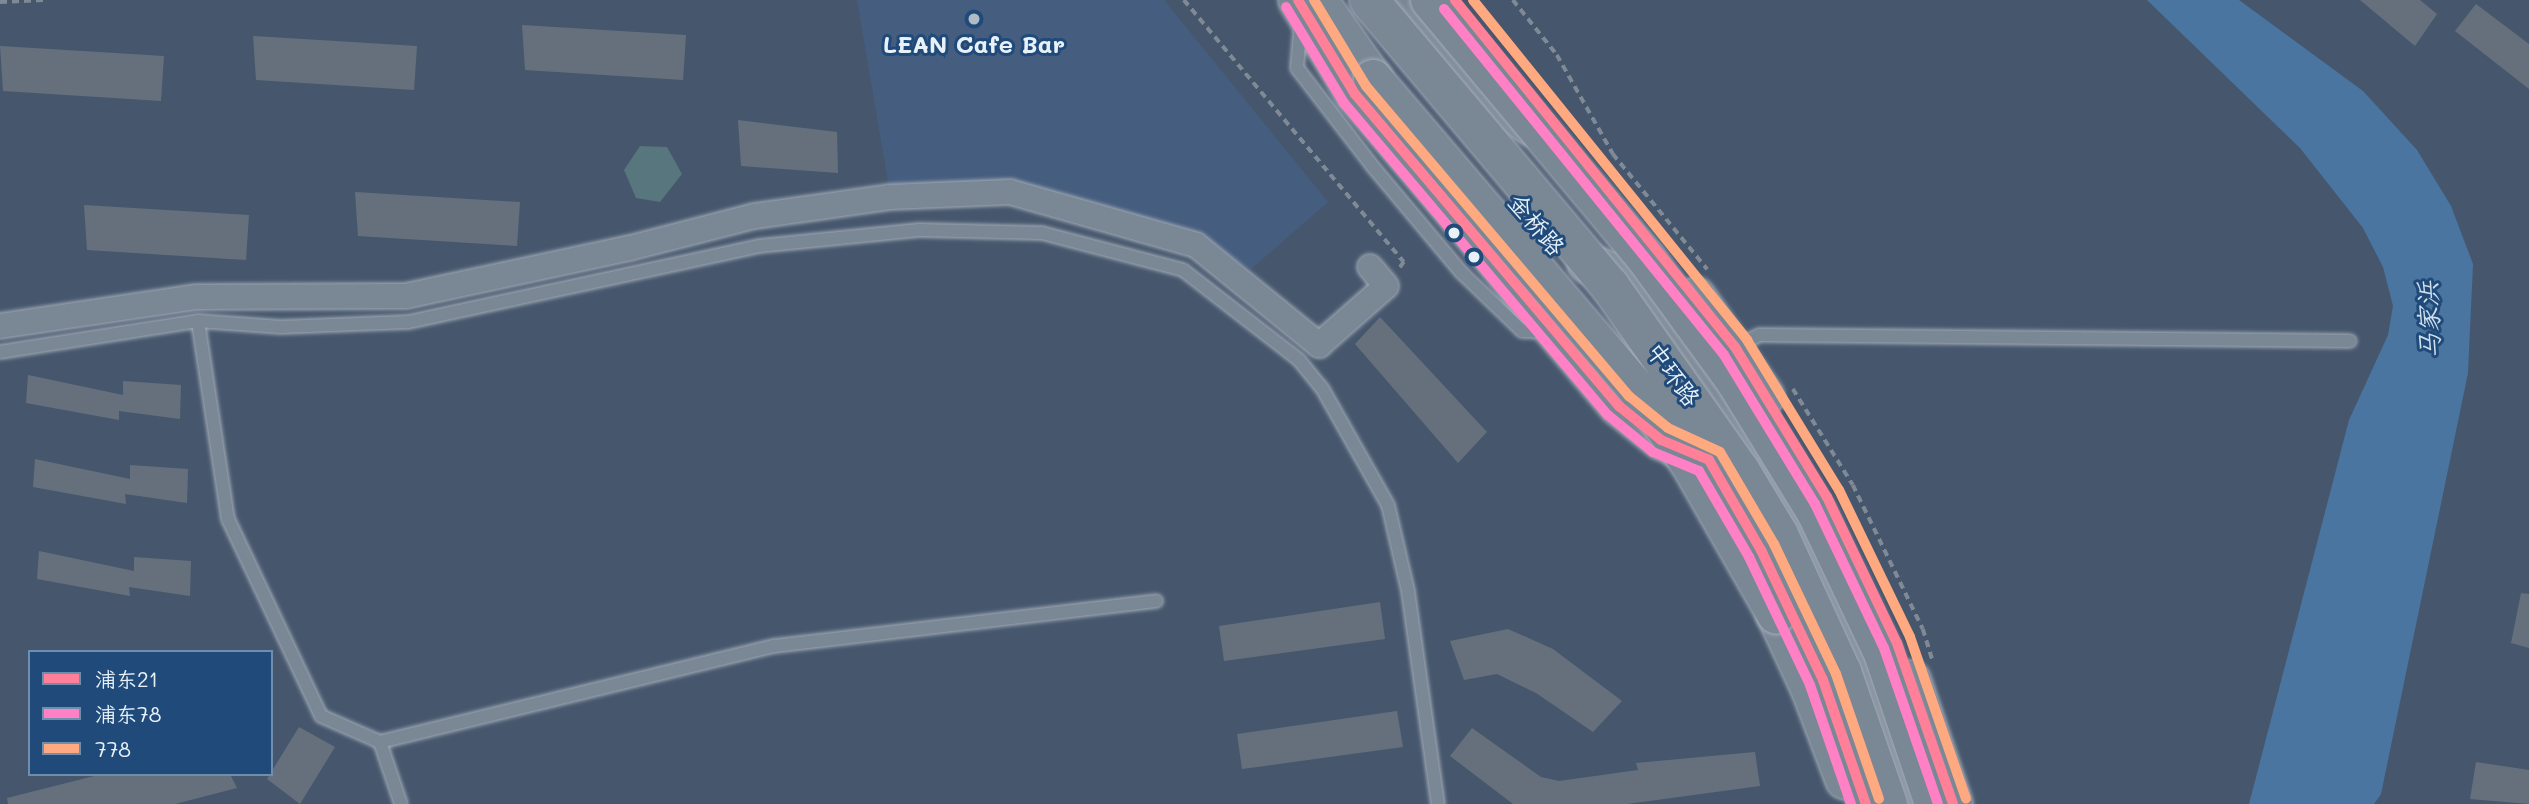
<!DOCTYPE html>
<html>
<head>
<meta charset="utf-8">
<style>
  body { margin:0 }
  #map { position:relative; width:2529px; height:804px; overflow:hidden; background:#46576d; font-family:Mali,"LXGW WenKai TC",sans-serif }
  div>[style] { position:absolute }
  .built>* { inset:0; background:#455d7e }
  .green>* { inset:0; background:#57767d }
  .water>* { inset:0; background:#4975a0 }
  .building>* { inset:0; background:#66707d }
  .path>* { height:3.5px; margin-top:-1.75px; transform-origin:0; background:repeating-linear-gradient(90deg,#808a97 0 7px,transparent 0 12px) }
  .roads { filter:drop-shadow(0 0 2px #a2abb7) drop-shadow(0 0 2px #a2abb7) }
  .lane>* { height:12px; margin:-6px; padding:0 6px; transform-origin:6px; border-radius:6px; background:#7a8795 }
  .street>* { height:24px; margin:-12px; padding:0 12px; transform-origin:12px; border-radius:12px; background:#7a8795 }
  .primary>* { height:38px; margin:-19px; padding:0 19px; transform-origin:19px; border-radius:19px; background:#7a8795 }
  .highway>* { height:38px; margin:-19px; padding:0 19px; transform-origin:19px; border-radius:19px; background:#7a8795 }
  .bridges { filter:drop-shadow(0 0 2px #a2abb7) drop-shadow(0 0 2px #a2abb7) }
  .highway-bridge>* { height:38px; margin:-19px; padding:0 19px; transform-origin:19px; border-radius:19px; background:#7a8795 }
  .bus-1>* { height:10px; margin:-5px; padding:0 5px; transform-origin:5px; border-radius:5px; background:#ff8098 }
  .bus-2>* { height:10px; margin:-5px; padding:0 5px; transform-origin:5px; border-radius:5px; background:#ff80c5 }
  .bus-3>* { height:10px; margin:-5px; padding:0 5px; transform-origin:5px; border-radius:5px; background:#ffa980 }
  .dots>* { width:19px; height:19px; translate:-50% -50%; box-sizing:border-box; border:4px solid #1f4a7a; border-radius:50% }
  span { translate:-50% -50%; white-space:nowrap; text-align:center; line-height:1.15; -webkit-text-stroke:6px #1f4a7a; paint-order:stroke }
  .poi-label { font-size:24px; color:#e8f1f8; font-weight:700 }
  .street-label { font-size:24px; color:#e8f1f8 }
  .water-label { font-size:26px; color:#d0dfec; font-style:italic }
  .legend { position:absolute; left:28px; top:650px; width:245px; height:126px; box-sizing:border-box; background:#1f4a7a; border:2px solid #6f8dac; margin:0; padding:9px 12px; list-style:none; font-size:21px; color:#e8f1f8 }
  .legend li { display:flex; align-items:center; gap:14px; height:35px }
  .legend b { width:35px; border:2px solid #6f8dac }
</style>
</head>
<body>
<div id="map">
  <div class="built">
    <i style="clip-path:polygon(857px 0,1164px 0,1328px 202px,1251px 269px,1197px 239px,1026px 187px,892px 205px)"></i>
  </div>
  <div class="green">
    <i style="clip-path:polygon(640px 146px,667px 147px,682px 174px,660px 202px,636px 198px,624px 170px)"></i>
  </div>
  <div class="water">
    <i style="clip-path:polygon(2147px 0,2239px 0,2363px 91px,2417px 150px,2451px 206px,2473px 264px,2468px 373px,2381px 794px,2374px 804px,2249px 804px,2349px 420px,2388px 335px,2393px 306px,2383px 267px,2363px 228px,2300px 148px)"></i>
  </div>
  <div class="building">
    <i style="clip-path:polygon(2360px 0,2420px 0,2437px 14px,2415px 46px)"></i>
    <i style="clip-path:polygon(2476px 4px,2529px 44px,2529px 89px,2455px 31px)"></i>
    <i style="clip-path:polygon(522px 25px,686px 35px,683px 80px,525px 70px)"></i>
    <i style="clip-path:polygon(253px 36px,417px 46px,414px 90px,256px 80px)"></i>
    <i style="clip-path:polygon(0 46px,164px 56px,161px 101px,3px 91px)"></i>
    <i style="clip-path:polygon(738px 120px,837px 132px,838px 173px,741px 166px)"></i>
    <i style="clip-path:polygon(355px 192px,520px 202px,517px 246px,358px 236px)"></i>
    <i style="clip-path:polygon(84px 205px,249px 215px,246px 260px,87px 250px)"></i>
    <i style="clip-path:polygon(1380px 317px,1487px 432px,1458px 463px,1355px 344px)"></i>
    <i style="clip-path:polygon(28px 375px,123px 395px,123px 381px,181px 385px,180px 419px,119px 411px,119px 420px,26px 403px)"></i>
    <i style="clip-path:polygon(35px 459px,130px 479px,130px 465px,188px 469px,187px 503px,125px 494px,126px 504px,33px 487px)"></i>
    <i style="clip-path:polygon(39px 551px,134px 571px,134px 557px,191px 561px,190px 596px,129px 587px,130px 596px,37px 579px)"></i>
    <i style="clip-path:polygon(2521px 593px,2529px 594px,2529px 648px,2511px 643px)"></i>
    <i style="clip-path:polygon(1380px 602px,1385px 639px,1224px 661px,1219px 626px)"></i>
    <i style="clip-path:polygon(1508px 629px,1553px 649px,1622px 701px,1593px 732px,1536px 693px,1497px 674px,1464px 680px,1450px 641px)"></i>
    <i style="clip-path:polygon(1397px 711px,1403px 747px,1242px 769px,1237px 734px)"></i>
    <i style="clip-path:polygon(299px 727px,335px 747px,300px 804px,267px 779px)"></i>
    <i style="clip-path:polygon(1472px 728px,1541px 777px,1559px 781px,1638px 770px,1636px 763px,1755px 752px,1760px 786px,1627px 804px,1513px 804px,1450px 756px)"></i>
    <i style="clip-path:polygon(2476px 762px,2529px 770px,2529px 804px,2470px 799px)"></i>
    <i style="clip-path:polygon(102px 774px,230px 774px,237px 788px,175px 804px,8px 804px,7px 798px)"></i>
  </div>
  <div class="path">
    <i style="left:1184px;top:0;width:342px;rotate:50deg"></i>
    <i style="left:1404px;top:262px;width:7px;rotate:124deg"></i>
    <i style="left:1513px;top:0;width:70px;rotate:51.3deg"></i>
    <i style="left:1557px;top:55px;width:114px;rotate:60.5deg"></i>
    <i style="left:1613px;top:154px;width:149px;rotate:50.7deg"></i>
    <i style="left:0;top:2px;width:43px;rotate:-2.7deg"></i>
    <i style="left:1793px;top:389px;width:113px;rotate:58deg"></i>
    <i style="left:1853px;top:485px;width:160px;rotate:64.1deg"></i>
    <i style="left:1923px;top:629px;width:34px;rotate:73deg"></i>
  </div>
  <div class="roads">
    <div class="lane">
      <i style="left:1301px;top:21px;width:47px;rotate:94.9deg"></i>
      <i style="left:1297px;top:68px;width:126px;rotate:52.4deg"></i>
      <i style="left:1374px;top:168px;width:136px;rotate:50.1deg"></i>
      <i style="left:1461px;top:272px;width:85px;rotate:44deg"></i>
      <i style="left:1522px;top:331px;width:24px;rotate:2deg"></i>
      <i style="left:198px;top:321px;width:200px;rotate:81.4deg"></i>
      <i style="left:228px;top:519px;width:218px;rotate:64.7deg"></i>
      <i style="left:321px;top:716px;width:64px;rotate:23.8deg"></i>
      <i style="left:380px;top:742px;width:65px;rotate:71.3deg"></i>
      <i style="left:1735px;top:347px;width:28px;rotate:-26deg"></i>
      <i style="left:1760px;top:335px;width:590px;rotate:0.58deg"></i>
      <i style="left:0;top:352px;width:200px;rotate:-8.9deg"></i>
      <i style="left:198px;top:321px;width:83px;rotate:4.1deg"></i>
      <i style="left:281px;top:327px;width:127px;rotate:-2.3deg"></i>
      <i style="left:408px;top:322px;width:359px;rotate:-12.2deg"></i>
      <i style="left:759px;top:246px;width:161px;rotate:-5.7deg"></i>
      <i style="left:919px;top:230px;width:123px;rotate:1.4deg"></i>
      <i style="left:1042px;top:233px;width:146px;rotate:14.7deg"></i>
      <i style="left:1183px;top:270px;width:147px;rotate:37.8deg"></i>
      <i style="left:1299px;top:360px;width:36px;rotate:51deg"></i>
      <i style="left:1322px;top:388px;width:134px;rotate:60.6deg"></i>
      <i style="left:1388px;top:505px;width:88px;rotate:76.9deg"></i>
      <i style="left:1408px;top:591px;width:215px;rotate:82deg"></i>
      <i style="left:380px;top:742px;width:406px;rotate:-13.7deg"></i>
      <i style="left:774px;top:646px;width:385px;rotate:-6.7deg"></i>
    </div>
    <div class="street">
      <i style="left:0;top:326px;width:199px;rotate:-8.4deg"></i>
      <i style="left:197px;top:297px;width:209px;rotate:-0.3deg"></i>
      <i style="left:406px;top:296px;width:229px;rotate:-12.1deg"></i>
      <i style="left:630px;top:248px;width:129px;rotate:-14.4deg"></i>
      <i style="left:755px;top:216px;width:136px;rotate:-8deg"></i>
      <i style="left:890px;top:197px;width:120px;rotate:-2.4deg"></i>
      <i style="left:1010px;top:192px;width:193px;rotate:15.9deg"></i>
      <i style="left:1196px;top:245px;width:159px;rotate:39.1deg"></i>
      <i style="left:1319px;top:345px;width:89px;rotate:-41.4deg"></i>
      <i style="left:1386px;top:286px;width:25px;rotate:-130deg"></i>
    </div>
    <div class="primary">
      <i style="left:1298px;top:0;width:110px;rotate:58.8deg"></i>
      <i style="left:1355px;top:94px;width:409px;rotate:49.8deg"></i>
      <i style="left:1619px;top:406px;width:54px;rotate:39deg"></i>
      <i style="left:1661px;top:440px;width:23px;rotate:23deg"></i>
      <i style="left:1396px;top:0;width:98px;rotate:50deg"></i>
      <i style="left:1459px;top:75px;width:88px;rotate:35.3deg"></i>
      <i style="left:1587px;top:263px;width:36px;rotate:21deg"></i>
      <i style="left:1621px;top:276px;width:21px;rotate:37deg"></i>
      <i style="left:1638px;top:289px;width:186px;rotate:54.2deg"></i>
      <i style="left:1747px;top:440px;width:24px;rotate:-145deg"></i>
      <i style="left:1696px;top:297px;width:121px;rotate:55.4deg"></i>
      <i style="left:1747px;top:440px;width:101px;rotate:58.4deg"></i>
      <i style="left:1800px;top:526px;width:149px;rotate:65deg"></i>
      <i style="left:1863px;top:661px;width:107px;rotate:69.7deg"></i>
      <i style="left:1900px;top:761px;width:33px;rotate:52deg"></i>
      <i style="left:1911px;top:680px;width:131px;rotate:71.3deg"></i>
    </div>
    <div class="highway">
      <i style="left:1318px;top:0;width:96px;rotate:55.2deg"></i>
      <i style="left:1776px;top:614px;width:84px;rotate:65.3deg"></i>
      <i style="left:1811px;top:690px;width:96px;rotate:69.3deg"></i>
      <i style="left:1850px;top:745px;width:61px;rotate:73.9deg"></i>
    </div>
  </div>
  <div class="bridges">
    <div class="highway-bridge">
      <i style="left:1369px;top:0;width:374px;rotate:49.9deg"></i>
      <i style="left:1610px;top:286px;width:225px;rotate:54.8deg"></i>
      <i style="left:1740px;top:470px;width:76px;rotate:59deg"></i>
      <i style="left:1779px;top:535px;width:151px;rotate:65.3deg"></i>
      <i style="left:1842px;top:672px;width:140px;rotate:70.8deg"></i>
      <i style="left:1430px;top:0;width:335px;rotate:50.1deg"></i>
      <i style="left:1645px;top:257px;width:155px;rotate:53.9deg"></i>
      <i style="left:1736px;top:382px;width:153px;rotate:58.4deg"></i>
      <i style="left:1816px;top:512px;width:156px;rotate:64.6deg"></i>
      <i style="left:1883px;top:653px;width:159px;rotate:71.3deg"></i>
      <i style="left:1373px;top:79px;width:411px;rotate:49.6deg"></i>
      <i style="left:1639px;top:392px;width:90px;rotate:54.5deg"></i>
      <i style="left:1691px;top:465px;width:172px;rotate:60.3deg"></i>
    </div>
  </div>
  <div class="bus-1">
    <i style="left:1298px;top:0;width:110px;rotate:58.8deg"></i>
    <i style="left:1355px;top:94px;width:409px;rotate:49.8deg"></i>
    <i style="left:1619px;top:406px;width:54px;rotate:39deg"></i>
    <i style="left:1661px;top:440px;width:52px;rotate:22.6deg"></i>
    <i style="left:1709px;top:460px;width:104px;rotate:60deg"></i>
    <i style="left:1761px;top:550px;width:144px;rotate:64.5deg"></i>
    <i style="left:1823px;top:680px;width:131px;rotate:70.9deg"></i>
    <i style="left:1455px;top:0;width:446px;rotate:51.1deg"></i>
    <i style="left:1735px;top:347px;width:176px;rotate:58.5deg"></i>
    <i style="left:1827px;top:497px;width:162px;rotate:64.4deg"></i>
    <i style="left:1897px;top:643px;width:170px;rotate:70.8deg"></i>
  </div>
  <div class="bus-2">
    <i style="left:1286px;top:7px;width:112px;rotate:58.9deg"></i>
    <i style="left:1344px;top:103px;width:409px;rotate:49.8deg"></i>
    <i style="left:1608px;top:415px;width:58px;rotate:39.4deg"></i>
    <i style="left:1653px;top:452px;width:50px;rotate:22.4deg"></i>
    <i style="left:1699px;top:471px;width:99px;rotate:59.8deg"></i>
    <i style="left:1749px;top:557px;width:142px;rotate:64.5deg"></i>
    <i style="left:1810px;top:685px;width:126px;rotate:71deg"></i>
    <i style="left:1444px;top:9px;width:445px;rotate:51deg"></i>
    <i style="left:1724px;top:355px;width:175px;rotate:58.6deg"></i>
    <i style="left:1815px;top:504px;width:160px;rotate:64.4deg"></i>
    <i style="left:1884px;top:648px;width:165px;rotate:70.9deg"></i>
  </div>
  <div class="bus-3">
    <i style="left:1314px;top:0;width:100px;rotate:58.8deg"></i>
    <i style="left:1366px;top:86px;width:407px;rotate:49.7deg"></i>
    <i style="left:1629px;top:396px;width:50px;rotate:39.4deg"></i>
    <i style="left:1668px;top:428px;width:57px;rotate:24.8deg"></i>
    <i style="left:1720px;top:452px;width:107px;rotate:59.6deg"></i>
    <i style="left:1774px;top:544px;width:144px;rotate:64.5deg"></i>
    <i style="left:1836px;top:674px;width:132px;rotate:71deg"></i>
    <i style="left:1473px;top:0;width:437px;rotate:51.1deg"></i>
    <i style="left:1747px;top:340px;width:176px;rotate:58.5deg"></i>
    <i style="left:1839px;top:490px;width:163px;rotate:64.2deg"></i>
    <i style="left:1910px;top:637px;width:171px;rotate:70.9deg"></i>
  </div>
  <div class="dots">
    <i style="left:974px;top:19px;background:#afbbc7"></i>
    <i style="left:1454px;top:233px;background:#e8f1f8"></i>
    <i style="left:1474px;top:257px;background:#e8f1f8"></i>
  </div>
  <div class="poi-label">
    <span style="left:974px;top:44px">LEAN Cafe Bar</span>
  </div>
  <div class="street-label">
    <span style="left:1537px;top:224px;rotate:50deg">金桥路</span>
    <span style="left:1674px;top:374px;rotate:54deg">中环路</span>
  </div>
  <div class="water-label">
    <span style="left:2429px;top:320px;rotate:-92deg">马家浜</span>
  </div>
  <ul class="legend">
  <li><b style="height:9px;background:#ff8098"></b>浦东21</li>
  <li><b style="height:9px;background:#ff80c5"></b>浦东78</li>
  <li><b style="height:9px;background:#ffa980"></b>778</li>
  </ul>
</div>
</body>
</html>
